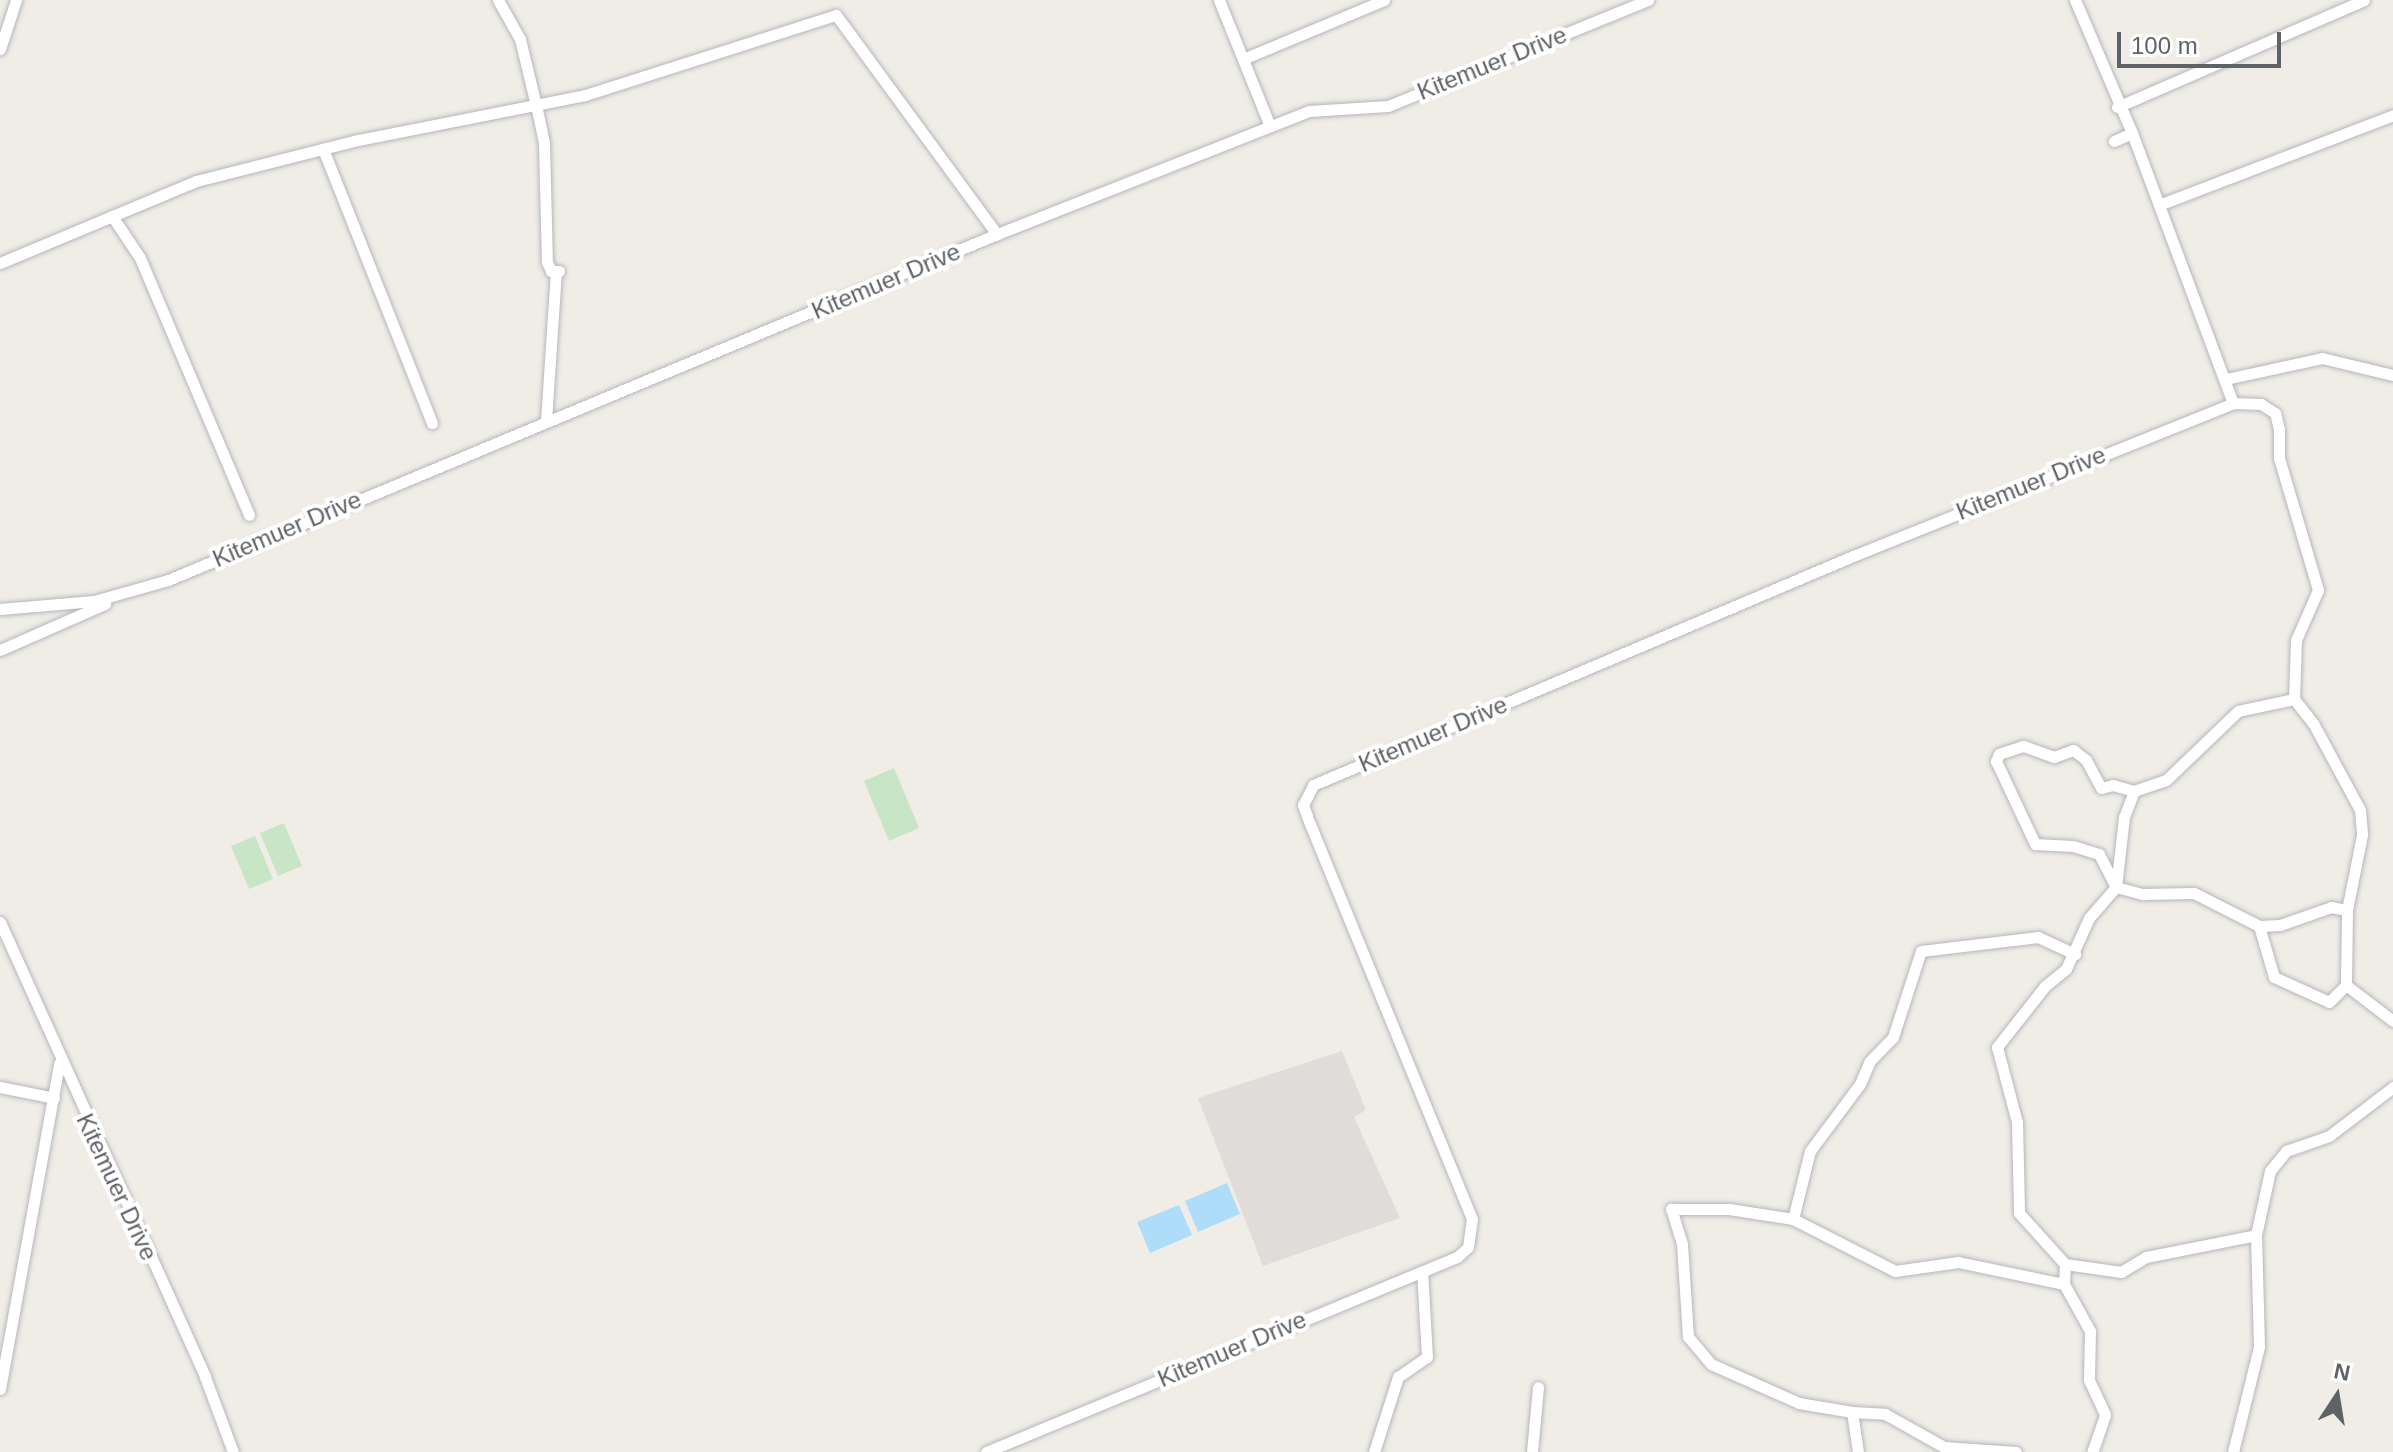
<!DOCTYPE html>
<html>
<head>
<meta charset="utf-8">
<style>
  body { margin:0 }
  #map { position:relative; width:2393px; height:1452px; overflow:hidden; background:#f0ede7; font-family:Helvetica,sans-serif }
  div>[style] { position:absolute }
  .industrial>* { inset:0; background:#dfdcd9 }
  .green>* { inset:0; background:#c8e5c6 }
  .water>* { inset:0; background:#aeddf9 }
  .roads { filter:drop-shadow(0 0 2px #b4b7bb) drop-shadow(0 0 2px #b4b7bb) }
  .street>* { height:11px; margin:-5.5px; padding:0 5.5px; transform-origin:5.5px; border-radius:5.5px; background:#fff }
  span { translate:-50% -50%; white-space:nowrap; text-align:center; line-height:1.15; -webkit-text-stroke:8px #fff; paint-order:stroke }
  .street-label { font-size:24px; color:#5f6366 }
  .north { position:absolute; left:2297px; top:1356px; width:80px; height:80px; -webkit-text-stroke:6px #fff; paint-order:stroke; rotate:12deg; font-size:22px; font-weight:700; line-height:32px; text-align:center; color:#5f6366 }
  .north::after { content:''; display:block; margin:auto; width:28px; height:36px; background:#5f6366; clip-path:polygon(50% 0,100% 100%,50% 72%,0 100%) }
  .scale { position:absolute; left:2117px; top:32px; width:164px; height:36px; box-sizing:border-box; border:4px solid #5f6366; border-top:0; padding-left:10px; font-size:24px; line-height:28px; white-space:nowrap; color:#5f6366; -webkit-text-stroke:6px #fff; paint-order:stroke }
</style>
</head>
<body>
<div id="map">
  <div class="industrial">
    <i style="clip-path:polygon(1342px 1051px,1366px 1110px,1354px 1117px,1400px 1218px,1263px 1266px,1198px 1098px)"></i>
  </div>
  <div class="green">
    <i style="clip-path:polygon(894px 768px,919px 828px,889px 841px,864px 781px)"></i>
    <i style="clip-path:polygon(284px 823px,302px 866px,278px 876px,260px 833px)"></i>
    <i style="clip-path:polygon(255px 836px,273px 879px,249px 889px,231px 846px)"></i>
  </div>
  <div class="water">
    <i style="clip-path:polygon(1227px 1183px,1240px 1214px,1198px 1232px,1185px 1201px)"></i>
    <i style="clip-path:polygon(1179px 1205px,1192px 1235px,1150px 1253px,1137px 1222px)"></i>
  </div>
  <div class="roads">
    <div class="street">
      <i style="left:498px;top:0;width:45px;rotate:60.6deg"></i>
      <i style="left:520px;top:39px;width:68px;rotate:76.4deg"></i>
      <i style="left:536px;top:105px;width:39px;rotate:78deg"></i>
      <i style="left:544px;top:143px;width:119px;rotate:88.6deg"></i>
      <i style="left:547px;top:262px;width:10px;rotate:66deg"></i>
      <i style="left:551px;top:271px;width:8px"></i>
      <i style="left:1219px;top:0;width:136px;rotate:68deg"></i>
      <i style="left:2075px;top:0;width:145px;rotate:66.8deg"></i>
      <i style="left:2132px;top:133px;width:288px;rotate:69.5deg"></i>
      <i style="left:0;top:49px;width:52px;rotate:-71.9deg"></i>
      <i style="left:1243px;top:59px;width:153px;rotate:-22.7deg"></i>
      <i style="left:2117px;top:107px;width:269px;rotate:-23.4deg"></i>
      <i style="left:2114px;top:141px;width:20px;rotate:-24deg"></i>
      <i style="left:323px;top:149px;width:295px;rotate:68.3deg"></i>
      <i style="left:2159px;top:205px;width:251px;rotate:-21deg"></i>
      <i style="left:112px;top:216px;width:50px;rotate:56.3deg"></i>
      <i style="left:140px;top:258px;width:279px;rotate:67deg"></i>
      <i style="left:0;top:263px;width:212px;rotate:-22.7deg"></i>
      <i style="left:196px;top:181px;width:167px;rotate:-14.2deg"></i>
      <i style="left:358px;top:140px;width:231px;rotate:-11.2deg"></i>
      <i style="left:585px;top:95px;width:263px;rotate:-17.7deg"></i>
      <i style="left:836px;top:15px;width:272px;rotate:53.7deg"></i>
      <i style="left:2226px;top:379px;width:98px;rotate:-12.3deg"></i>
      <i style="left:2322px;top:358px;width:73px;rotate:13.5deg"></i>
      <i style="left:546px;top:421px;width:149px;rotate:-86.2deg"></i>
      <i style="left:0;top:609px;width:94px;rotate:-4.9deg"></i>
      <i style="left:94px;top:601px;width:77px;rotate:-15.8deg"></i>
      <i style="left:168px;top:580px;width:898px;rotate:-22.65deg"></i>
      <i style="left:997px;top:234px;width:335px;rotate:-21.5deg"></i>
      <i style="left:1309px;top:111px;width:79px;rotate:-3.6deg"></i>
      <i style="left:1388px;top:106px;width:281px;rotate:-22.2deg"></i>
      <i style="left:0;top:650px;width:115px;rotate:-23.7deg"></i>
      <i style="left:2294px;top:699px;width:57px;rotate:167.9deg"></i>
      <i style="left:2238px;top:711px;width:100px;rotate:136.2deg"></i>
      <i style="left:2166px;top:780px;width:34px;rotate:161deg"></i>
      <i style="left:2134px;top:791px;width:22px;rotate:-164deg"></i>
      <i style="left:2113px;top:785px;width:12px;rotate:166deg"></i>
      <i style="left:2101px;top:788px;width:32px;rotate:-118deg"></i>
      <i style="left:2086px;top:760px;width:16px;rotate:-142deg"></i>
      <i style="left:2073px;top:750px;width:20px;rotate:160deg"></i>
      <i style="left:2054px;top:757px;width:33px;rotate:-160deg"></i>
      <i style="left:2023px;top:746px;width:25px;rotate:162deg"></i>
      <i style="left:1999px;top:754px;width:8px;rotate:113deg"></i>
      <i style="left:1996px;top:761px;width:92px;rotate:64.8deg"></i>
      <i style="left:2035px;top:844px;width:38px;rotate:3deg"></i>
      <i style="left:2073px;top:846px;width:27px;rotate:17deg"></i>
      <i style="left:2099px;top:854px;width:37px;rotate:63deg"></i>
      <i style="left:2116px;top:887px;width:28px;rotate:15deg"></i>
      <i style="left:2143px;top:894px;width:51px;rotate:-1.1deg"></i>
      <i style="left:2194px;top:893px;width:73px;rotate:26.9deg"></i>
      <i style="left:2259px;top:926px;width:21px;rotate:-3deg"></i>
      <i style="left:2280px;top:925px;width:54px;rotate:-19.4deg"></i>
      <i style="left:2331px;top:907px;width:16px;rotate:11deg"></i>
      <i style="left:2134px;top:791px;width:28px;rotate:111deg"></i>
      <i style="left:2124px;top:817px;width:70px;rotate:96.5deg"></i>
      <i style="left:2116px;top:887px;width:41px;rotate:131.1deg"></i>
      <i style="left:2089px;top:918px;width:56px;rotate:114.3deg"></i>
      <i style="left:2066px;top:969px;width:27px;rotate:141deg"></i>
      <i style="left:2045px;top:986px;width:78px;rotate:128.2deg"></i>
      <i style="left:1997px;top:1047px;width:78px;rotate:75.1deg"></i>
      <i style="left:2017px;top:1122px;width:91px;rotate:88.7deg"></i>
      <i style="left:2019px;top:1213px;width:69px;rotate:48deg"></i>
      <i style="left:2065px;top:1264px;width:57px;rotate:8.1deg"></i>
      <i style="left:2121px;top:1272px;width:29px;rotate:-31deg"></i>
      <i style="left:2146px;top:1257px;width:112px;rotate:-11.3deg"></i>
      <i style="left:0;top:922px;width:499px;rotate:65.7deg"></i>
      <i style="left:205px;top:1377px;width:80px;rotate:69.5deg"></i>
      <i style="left:2259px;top:926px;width:53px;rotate:73.6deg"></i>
      <i style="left:2274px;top:977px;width:60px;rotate:24.4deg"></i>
      <i style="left:2329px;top:1002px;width:24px;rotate:-45deg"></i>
      <i style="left:0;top:1087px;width:55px;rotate:11.5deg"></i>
      <i style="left:1793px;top:1219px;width:70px;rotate:-76deg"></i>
      <i style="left:1810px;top:1151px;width:84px;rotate:-53.3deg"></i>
      <i style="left:1860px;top:1084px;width:25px;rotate:-67deg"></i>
      <i style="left:1870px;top:1061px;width:33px;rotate:-46deg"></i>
      <i style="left:1893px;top:1037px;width:90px;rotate:-72deg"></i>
      <i style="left:1921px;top:951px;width:118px;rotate:-6.8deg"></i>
      <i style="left:2038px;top:937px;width:41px;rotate:24.7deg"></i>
      <i style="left:2065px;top:1264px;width:20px;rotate:93deg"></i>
      <i style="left:2064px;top:1284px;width:54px;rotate:61deg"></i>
      <i style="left:2090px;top:1331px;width:49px;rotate:91.2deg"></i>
      <i style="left:2089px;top:1380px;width:38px;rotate:65deg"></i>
      <i style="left:2105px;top:1415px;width:39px;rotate:109deg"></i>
      <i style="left:0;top:1389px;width:331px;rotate:-79.7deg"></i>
      <i style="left:1852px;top:1412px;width:33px;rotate:3deg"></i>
      <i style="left:1885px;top:1414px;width:68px;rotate:29.2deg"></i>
      <i style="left:1944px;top:1447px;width:72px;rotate:4deg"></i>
      <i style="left:986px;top:1452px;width:510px;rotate:-22.49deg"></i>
      <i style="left:1457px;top:1257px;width:15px;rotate:-42deg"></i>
      <i style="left:1468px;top:1247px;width:28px;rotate:-82deg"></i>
      <i style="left:1472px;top:1219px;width:435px;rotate:-112.3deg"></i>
      <i style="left:1307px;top:816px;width:12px;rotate:-110deg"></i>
      <i style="left:1303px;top:805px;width:22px;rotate:-63deg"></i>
      <i style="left:1313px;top:785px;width:587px;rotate:-22.98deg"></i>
      <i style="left:1853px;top:556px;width:410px;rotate:-21.9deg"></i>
      <i style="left:2233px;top:403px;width:28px;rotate:2deg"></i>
      <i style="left:2261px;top:404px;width:17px;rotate:33deg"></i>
      <i style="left:2275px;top:413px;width:16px;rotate:76deg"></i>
      <i style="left:2279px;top:429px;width:29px;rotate:90deg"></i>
      <i style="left:2279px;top:458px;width:138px;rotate:73.5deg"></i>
      <i style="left:2318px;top:590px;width:55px;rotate:113.7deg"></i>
      <i style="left:2296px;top:640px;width:59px;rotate:91.9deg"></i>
      <i style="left:2294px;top:699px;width:31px;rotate:52deg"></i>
      <i style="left:2313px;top:723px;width:99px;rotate:61.6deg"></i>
      <i style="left:2360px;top:810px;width:25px;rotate:85deg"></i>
      <i style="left:2362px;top:835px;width:76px;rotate:101.3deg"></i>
      <i style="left:2347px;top:910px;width:75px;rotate:90.8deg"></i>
      <i style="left:2346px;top:985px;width:59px;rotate:37.5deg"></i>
      <i style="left:1374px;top:1452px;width:79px;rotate:-72.3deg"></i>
      <i style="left:1398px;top:1377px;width:35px;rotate:-35deg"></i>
      <i style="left:1427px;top:1357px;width:86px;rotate:-93.3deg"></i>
      <i style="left:1532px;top:1452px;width:65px;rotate:-84.7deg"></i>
      <i style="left:1858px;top:1452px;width:40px;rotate:-98.5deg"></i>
      <i style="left:1852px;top:1412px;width:54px;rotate:-170.4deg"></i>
      <i style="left:1799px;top:1403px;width:96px;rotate:-156.1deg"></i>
      <i style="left:1711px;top:1364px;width:35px;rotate:-130deg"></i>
      <i style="left:1688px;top:1337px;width:93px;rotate:-93.7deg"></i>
      <i style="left:1682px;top:1244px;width:37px;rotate:-107deg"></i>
      <i style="left:1671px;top:1209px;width:58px"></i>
      <i style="left:1729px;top:1209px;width:65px;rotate:8.9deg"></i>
      <i style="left:1793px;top:1219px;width:114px;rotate:27deg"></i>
      <i style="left:1895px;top:1271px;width:64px;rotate:-8.1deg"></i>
      <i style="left:1958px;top:1262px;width:108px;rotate:11.7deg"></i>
      <i style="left:2233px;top:1452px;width:108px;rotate:-76.1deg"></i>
      <i style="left:2259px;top:1347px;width:112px;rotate:-91.5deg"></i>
      <i style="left:2256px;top:1235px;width:66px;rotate:-77.7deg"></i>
      <i style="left:2270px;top:1171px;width:26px;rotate:-51deg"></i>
      <i style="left:2286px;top:1151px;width:46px;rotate:-19.2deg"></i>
      <i style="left:2329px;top:1136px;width:81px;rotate:-37.4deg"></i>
    </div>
  </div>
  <div class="street-label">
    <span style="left:1492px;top:63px;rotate:-22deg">Kitemuer Drive</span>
    <span style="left:886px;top:281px;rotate:-23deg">Kitemuer Drive</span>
    <span style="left:2031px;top:483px;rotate:-22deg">Kitemuer Drive</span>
    <span style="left:287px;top:529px;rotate:-23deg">Kitemuer Drive</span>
    <span style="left:1433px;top:734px;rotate:-23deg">Kitemuer Drive</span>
    <span style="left:117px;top:1187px;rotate:65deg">Kitemuer Drive</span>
    <span style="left:1232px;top:1349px;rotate:-23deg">Kitemuer Drive</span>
  </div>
  <div class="north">N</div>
  <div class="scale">100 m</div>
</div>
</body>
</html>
